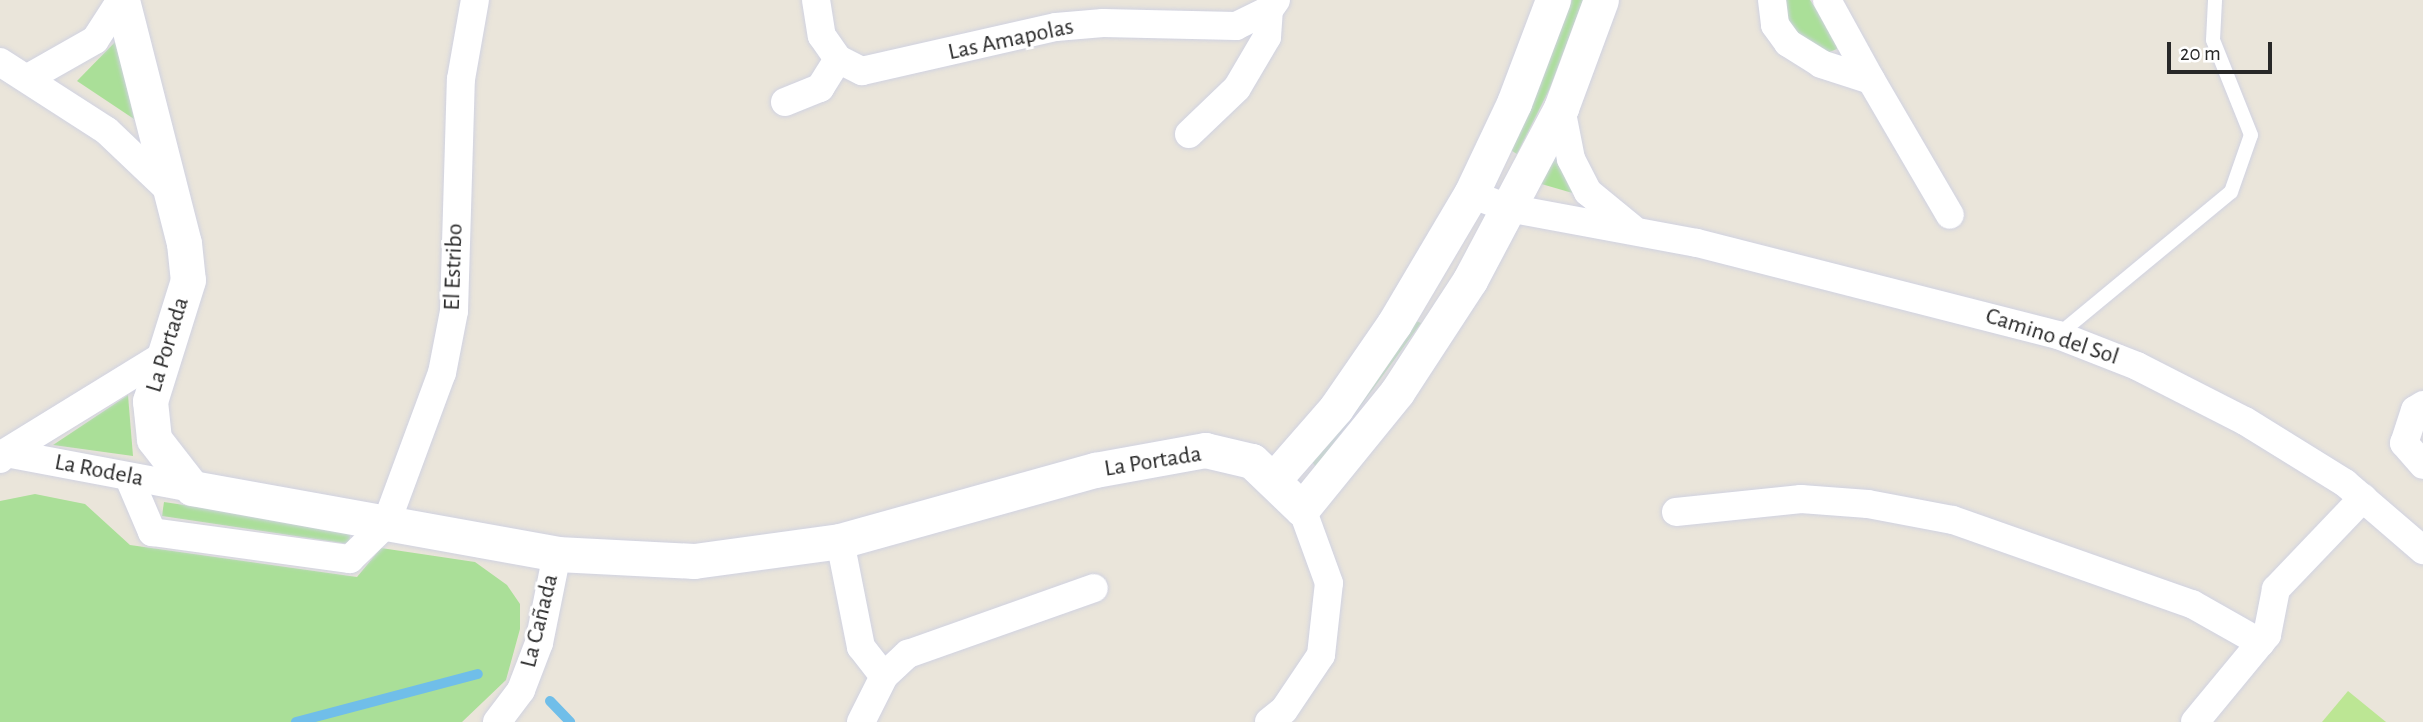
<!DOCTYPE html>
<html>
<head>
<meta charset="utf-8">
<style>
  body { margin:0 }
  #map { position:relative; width:2423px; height:722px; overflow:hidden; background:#eae5da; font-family:"Alegreya Sans",sans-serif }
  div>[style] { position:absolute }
  .green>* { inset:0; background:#aadf98 }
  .pitch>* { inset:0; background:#bce694 }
  .stream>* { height:10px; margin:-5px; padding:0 5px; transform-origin:5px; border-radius:5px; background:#70bee9 }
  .roads { filter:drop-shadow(0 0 2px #d0d2e1) drop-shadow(0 0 2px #d0d2e1) }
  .service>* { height:14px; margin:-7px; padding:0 7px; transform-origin:7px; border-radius:7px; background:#fff }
  .minor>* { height:28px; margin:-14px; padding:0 14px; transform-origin:14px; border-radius:14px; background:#fff }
  .tertiary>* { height:35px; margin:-17.5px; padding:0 17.5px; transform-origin:17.5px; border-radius:17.5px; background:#fff }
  span { translate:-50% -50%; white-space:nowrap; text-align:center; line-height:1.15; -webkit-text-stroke:6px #fff; paint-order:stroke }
  .street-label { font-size:24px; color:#282828 }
  .scale { position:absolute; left:2167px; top:42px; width:105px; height:32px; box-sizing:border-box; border:4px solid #282828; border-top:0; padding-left:9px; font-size:21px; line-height:24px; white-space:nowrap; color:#282828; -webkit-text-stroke:5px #fff; paint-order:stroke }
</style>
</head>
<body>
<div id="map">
  <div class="green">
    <i style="clip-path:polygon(1572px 0,1583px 0,1550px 88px,1517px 154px,1507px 148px,1540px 83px)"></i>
    <i style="clip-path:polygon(1781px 0,1810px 0,1836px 37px,1837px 49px,1827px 53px,1794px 33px)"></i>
    <i style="clip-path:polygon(117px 40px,134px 119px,77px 81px)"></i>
    <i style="clip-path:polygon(1558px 150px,1576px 194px,1538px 183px)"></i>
    <i style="clip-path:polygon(1411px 319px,1421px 323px,1316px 467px,1308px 456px)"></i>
    <i style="clip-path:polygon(128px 395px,133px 456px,53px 445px)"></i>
    <i style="clip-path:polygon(35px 494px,85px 504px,130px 545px,357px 577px,381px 548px,475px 562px,507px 585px,520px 604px,520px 629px,506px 680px,462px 722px,0 722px,0 501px)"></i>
    <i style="clip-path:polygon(164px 502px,351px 530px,349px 544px,162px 516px)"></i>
  </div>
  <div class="pitch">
    <i style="clip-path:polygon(2348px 691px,2386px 722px,2322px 722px)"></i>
  </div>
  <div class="stream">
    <i style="left:550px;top:701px;width:29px;rotate:46deg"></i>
    <i style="left:296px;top:722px;width:188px;rotate:-14.8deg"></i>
  </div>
  <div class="roads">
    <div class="service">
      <i style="left:2058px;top:335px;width:224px;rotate:-39.6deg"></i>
      <i style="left:2231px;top:192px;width:60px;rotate:-70.7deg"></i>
      <i style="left:2251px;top:135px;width:102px;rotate:-111.8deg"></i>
      <i style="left:2213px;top:40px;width:40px;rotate:-87.1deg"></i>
    </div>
    <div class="minor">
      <i style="left:816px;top:0;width:36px;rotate:81deg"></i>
      <i style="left:822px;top:36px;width:28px;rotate:55deg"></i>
      <i style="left:838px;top:59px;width:27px;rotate:27deg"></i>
      <i style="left:862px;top:71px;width:199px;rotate:-12.8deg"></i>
      <i style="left:1056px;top:27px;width:47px;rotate:-4.9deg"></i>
      <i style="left:1103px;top:23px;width:133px;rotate:1.3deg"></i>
      <i style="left:1236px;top:26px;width:37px;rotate:-26deg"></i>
      <i style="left:1772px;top:0;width:25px;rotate:83deg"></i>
      <i style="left:1775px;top:25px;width:22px;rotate:54deg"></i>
      <i style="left:1788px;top:43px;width:39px;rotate:32deg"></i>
      <i style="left:1821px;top:64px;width:52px;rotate:17.7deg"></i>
      <i style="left:1871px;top:80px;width:156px;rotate:59.7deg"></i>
      <i style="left:1827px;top:0;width:91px;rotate:61.2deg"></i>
      <i style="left:0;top:62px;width:127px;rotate:32.8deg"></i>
      <i style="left:107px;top:131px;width:88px;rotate:43.6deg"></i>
      <i style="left:28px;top:78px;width:77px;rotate:-29.6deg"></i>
      <i style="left:95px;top:40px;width:48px;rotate:-57deg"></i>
      <i style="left:785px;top:102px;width:38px;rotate:-22deg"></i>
      <i style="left:820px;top:88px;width:34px;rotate:-58deg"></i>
      <i style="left:1561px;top:108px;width:52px;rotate:78.9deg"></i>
      <i style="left:1571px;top:159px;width:37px;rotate:63deg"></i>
      <i style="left:1588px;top:192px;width:58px;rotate:39.4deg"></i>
      <i style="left:1189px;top:134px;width:66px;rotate:-43.8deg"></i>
      <i style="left:1237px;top:88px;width:59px;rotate:-59.5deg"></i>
      <i style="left:1267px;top:37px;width:27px;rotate:-86deg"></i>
      <i style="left:1269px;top:10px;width:12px;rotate:-55deg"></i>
      <i style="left:1471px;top:194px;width:40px;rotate:21deg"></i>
      <i style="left:1508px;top:208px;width:192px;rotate:10.5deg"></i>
      <i style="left:1697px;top:243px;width:373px;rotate:14.3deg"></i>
      <i style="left:2058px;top:335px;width:85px;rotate:21.4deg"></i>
      <i style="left:2137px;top:366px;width:121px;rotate:27deg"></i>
      <i style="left:2245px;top:421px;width:118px;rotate:31.8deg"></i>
      <i style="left:2345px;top:483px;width:103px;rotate:40.7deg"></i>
      <i style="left:2423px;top:405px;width:9px;rotate:148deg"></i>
      <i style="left:2415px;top:410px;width:35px;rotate:108deg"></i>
      <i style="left:2404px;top:443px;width:29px;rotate:49deg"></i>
      <i style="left:0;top:456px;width:189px;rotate:-31.6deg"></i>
      <i style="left:0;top:459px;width:8px;rotate:-45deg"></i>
      <i style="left:6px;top:453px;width:189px;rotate:10.7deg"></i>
      <i style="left:129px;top:478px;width:59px;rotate:66.9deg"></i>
      <i style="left:152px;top:532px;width:200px;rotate:7.8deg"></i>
      <i style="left:350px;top:559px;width:50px;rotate:-44.2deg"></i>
      <i style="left:386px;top:524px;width:161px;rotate:-69.7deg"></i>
      <i style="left:442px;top:373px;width:63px;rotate:-79deg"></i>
      <i style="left:454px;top:311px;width:232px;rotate:-88.3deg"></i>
      <i style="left:461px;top:79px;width:80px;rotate:-80deg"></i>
      <i style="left:1676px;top:512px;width:126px;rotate:-5.9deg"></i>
      <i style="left:1801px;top:499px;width:67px;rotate:4.3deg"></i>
      <i style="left:1868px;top:504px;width:86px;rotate:10.7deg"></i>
      <i style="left:1953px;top:520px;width:253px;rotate:19.4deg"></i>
      <i style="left:2192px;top:604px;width:79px;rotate:29.5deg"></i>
      <i style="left:840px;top:541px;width:108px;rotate:78.8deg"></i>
      <i style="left:861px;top:647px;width:37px;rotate:52deg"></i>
      <i style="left:497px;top:722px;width:40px;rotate:-53deg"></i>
      <i style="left:521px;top:690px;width:50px;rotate:-69deg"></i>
      <i style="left:539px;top:643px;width:91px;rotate:-78.6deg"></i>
      <i style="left:861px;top:722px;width:51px;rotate:-63.4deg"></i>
      <i style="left:884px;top:676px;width:33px;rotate:-43deg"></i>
      <i style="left:908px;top:654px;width:197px;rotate:-19.5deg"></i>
      <i style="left:1269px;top:722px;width:19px;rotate:-39deg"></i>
      <i style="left:1284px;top:710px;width:66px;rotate:-56.1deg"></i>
      <i style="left:1321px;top:655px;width:72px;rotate:-83.7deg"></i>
      <i style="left:1329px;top:583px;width:79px;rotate:-110deg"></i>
      <i style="left:2195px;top:722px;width:113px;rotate:-50.4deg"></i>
      <i style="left:2267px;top:635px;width:47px;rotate:-78.9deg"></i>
      <i style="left:2276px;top:589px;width:126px;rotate:-46.3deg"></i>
    </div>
    <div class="tertiary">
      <i style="left:122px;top:0;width:251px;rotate:75.7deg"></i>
      <i style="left:184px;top:243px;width:37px;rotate:84deg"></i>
      <i style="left:188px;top:280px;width:127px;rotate:107.4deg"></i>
      <i style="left:150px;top:401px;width:38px;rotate:84deg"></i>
      <i style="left:154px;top:439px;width:62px;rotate:52.2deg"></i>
      <i style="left:192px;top:488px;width:371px;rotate:10.2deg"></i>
      <i style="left:557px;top:554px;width:137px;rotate:2.9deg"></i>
      <i style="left:694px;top:561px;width:147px;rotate:-7.8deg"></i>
      <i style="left:840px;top:541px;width:265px;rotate:-15.6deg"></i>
      <i style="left:1095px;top:470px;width:112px;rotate:-10.3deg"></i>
      <i style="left:1205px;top:450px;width:48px;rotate:13.2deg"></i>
      <i style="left:1252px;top:461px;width:69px;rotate:43.8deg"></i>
      <i style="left:1302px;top:509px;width:151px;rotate:-50.9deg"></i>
      <i style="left:1397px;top:392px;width:134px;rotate:-56.9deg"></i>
      <i style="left:1470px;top:280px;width:195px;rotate:-62.1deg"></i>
      <i style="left:1561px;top:108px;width:115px;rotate:-69.7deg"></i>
      <i style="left:1275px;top:478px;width:93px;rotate:-48.9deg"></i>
      <i style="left:1336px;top:408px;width:102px;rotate:-55.4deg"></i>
      <i style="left:1394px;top:324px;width:151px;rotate:-59.4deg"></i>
      <i style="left:1471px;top:194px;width:101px;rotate:-64.7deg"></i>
      <i style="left:1514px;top:103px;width:110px;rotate:-69.3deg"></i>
    </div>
  </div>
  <div class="street-label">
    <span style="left:1011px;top:40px;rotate:-12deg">Las Amapolas</span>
    <span style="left:454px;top:267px;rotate:-88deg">El Estribo</span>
    <span style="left:2052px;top:337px;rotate:18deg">Camino del Sol</span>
    <span style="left:168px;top:345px;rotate:-73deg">La Portada</span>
    <span style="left:1153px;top:462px;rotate:-9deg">La Portada</span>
    <span style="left:99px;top:471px;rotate:11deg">La Rodela</span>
    <span style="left:540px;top:621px;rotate:-76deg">La Cañada</span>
  </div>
  <div class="scale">20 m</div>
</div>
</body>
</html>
